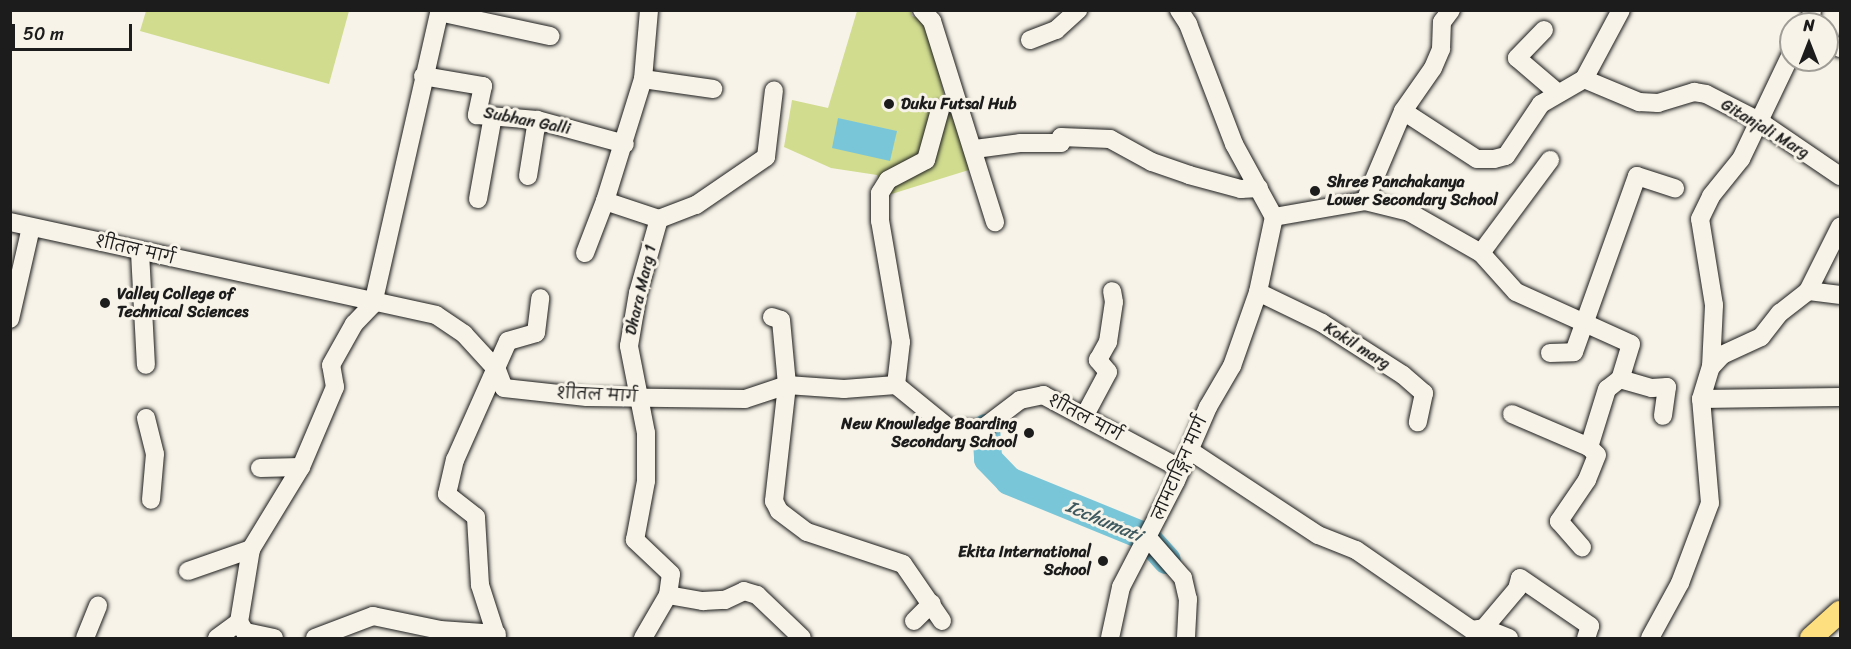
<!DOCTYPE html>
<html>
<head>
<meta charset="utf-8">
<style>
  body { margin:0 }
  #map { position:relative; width:1851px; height:649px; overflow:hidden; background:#f7f3e8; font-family:Sriracha,"Playpen Sans Deva",sans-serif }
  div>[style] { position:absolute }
  .green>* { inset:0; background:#d1dc8f }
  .water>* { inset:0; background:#7ac6d9 }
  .river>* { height:28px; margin:-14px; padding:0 14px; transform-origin:14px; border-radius:14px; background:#7ac6d9 }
  .roads { filter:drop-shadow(0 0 2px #1c1c1c) drop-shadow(0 0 2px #1c1c1c) }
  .minor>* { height:18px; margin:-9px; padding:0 9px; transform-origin:9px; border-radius:9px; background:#f7f3e8 }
  .major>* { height:22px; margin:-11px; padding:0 11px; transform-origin:11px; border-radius:11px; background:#fddf80 }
  .dots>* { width:16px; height:16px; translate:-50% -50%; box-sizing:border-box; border:3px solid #f7f3e8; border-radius:50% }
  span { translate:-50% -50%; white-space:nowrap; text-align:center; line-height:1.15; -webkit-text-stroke:6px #f7f3e8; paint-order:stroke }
  .poi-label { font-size:16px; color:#1c1c1c; font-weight:700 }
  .left { translate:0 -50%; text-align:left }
  .right { translate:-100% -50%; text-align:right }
  .street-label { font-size:16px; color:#1c1c1c }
  .water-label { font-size:18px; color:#3d585e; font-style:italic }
  .frame { position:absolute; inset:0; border:12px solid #1c1c1c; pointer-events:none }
  .north { position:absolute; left:1779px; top:12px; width:60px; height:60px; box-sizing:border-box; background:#f7f3e8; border:2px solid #9f9d96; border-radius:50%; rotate:0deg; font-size:16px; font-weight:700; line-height:24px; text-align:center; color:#1c1c1c }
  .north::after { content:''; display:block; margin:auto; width:21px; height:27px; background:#1c1c1c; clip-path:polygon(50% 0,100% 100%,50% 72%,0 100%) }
  .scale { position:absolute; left:12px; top:24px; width:120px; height:27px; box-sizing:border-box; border:3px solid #1c1c1c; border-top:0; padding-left:8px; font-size:18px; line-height:21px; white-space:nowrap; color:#1c1c1c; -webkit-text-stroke:4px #f7f3e8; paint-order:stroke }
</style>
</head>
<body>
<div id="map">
  <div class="green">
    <i style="clip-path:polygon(146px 11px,146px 10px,349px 11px,329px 84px,140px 31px)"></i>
    <i style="clip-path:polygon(857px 11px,911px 11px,912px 16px,930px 23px,944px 96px,972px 169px,885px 196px,877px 175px,831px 168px,784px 147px,792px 100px,828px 108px)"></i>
  </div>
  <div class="water">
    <i style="clip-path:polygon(838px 118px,897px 131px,890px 161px,832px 148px)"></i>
  </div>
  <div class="river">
    <i style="left:986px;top:428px;width:31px;rotate:86deg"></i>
    <i style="left:988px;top:459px;width:30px;rotate:46deg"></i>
    <i style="left:1009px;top:481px;width:148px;rotate:22.2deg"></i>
    <i style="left:1146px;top:537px;width:31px;rotate:48deg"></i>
  </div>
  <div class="roads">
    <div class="minor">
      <i style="left:922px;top:10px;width:15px;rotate:48deg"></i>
      <i style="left:932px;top:21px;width:211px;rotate:72.6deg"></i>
      <i style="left:1179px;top:10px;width:17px;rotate:57deg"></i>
      <i style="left:1188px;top:24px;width:129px;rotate:69deg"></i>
      <i style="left:1234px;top:144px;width:83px;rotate:61.3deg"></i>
      <i style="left:439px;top:12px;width:114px;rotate:12.2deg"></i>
      <i style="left:1810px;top:24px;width:14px;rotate:-82deg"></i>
      <i style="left:1544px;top:30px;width:39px;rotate:134deg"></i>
      <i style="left:1517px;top:58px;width:54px;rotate:40.5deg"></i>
      <i style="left:1030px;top:40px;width:28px;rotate:-21deg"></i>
      <i style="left:1056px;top:30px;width:30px;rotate:-42deg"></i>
      <i style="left:1827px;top:42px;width:14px;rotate:25deg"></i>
      <i style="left:423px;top:76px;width:61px;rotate:9.5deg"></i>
      <i style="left:483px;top:86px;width:30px;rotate:102deg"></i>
      <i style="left:477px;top:115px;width:60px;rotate:4.8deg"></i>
      <i style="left:537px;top:120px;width:91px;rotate:15.3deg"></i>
      <i style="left:643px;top:79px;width:71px;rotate:8.1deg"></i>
      <i style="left:1584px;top:79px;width:78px;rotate:-61.8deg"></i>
      <i style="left:1403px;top:111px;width:52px;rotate:-55.1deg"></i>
      <i style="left:1433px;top:68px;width:21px;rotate:-67deg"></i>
      <i style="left:1441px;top:49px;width:27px;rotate:-88deg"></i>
      <i style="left:1442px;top:22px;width:15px;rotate:-53deg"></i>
      <i style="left:975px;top:149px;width:45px;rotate:-7.6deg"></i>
      <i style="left:1020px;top:143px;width:41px"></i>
      <i style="left:1061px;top:143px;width:6px;rotate:-90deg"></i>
      <i style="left:1061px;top:137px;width:49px;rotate:2.3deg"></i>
      <i style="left:1110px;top:139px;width:48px;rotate:28.7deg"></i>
      <i style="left:1152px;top:162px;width:39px;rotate:19deg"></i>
      <i style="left:1189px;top:175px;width:54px;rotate:15.1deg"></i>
      <i style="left:1241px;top:189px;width:18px;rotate:-3deg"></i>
      <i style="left:528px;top:176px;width:57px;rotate:-80.9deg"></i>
      <i style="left:478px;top:199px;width:84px;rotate:-79.8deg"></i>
      <i style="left:1365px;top:201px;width:45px;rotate:14deg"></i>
      <i style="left:1409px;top:212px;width:83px;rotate:29.7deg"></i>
      <i style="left:1481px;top:253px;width:52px;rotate:48.1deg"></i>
      <i style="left:1516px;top:292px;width:126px;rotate:24.3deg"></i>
      <i style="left:1631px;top:344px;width:37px;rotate:107deg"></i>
      <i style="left:1620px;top:379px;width:16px;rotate:142deg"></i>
      <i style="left:1607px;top:389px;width:61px;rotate:107.2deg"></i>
      <i style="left:1589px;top:447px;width:11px;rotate:45deg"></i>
      <i style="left:1597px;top:455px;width:27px;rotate:112deg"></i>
      <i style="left:1587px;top:480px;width:50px;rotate:124.3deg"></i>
      <i style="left:1559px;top:521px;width:35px;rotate:49deg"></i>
      <i style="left:1274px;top:217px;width:92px;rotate:-10deg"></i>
      <i style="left:1365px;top:201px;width:98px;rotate:-67.1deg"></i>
      <i style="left:1403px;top:111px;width:88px;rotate:33deg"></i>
      <i style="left:1477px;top:159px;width:17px"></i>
      <i style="left:1494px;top:159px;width:12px;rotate:-14deg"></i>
      <i style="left:1506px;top:156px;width:63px;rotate:-56.1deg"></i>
      <i style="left:1541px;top:104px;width:50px;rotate:-30.2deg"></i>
      <i style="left:1584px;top:79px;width:60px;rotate:22.7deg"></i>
      <i style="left:1639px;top:102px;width:19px;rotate:3deg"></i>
      <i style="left:1658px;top:103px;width:38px;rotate:-17deg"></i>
      <i style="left:1694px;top:92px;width:12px;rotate:9deg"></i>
      <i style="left:1706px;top:94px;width:59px;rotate:27deg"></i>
      <i style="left:1759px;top:121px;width:98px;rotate:34.2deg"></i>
      <i style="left:659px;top:219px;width:40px;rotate:-21deg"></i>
      <i style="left:696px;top:205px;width:85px;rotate:-34.4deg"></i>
      <i style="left:766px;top:157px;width:67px;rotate:-83.2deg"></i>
      <i style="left:10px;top:222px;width:436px;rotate:12.3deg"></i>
      <i style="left:436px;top:315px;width:34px;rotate:34deg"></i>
      <i style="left:464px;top:334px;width:49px;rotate:47.5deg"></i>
      <i style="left:497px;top:370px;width:19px;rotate:69deg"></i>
      <i style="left:504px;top:388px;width:83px;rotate:6.2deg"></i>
      <i style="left:587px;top:397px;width:158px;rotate:0.7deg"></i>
      <i style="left:745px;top:399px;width:44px;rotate:-18.4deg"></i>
      <i style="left:787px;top:385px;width:57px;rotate:4deg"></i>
      <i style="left:844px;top:389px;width:52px;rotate:-4.4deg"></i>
      <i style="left:896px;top:385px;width:70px;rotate:39.2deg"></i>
      <i style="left:950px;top:429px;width:32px"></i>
      <i style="left:982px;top:429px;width:48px;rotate:-37.3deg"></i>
      <i style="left:1020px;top:400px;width:24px;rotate:-12deg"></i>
      <i style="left:1043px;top:395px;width:157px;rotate:28.2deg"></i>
      <i style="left:140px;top:252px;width:113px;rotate:87deg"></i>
      <i style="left:585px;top:253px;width:56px;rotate:-69deg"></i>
      <i style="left:1481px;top:253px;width:116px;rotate:-53.4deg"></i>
      <i style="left:1808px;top:291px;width:32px;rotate:7deg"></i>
      <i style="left:1258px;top:292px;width:71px;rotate:25.8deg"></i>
      <i style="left:1322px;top:323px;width:96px;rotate:32.7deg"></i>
      <i style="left:1403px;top:375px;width:28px;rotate:41deg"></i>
      <i style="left:1424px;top:393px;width:30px;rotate:102deg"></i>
      <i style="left:772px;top:317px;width:9px;rotate:18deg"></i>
      <i style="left:781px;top:320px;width:65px;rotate:84.7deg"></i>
      <i style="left:787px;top:385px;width:117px;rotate:96.4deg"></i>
      <i style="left:774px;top:501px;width:11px;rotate:63deg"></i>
      <i style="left:779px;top:511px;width:35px;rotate:37deg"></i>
      <i style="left:807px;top:532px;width:101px;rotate:18.4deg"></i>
      <i style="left:903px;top:564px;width:69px;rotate:55.6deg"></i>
      <i style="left:10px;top:319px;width:94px;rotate:-77.1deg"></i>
      <i style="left:1550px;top:353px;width:24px;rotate:-2deg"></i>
      <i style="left:1574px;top:352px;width:187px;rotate:-70.3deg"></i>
      <i style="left:1637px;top:176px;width:40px;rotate:18deg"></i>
      <i style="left:1711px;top:367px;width:16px;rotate:-47deg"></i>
      <i style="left:1722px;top:355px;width:43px;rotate:-24.8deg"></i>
      <i style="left:1761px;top:337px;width:31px;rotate:-52deg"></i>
      <i style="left:1780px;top:313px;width:36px;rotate:-38deg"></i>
      <i style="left:1808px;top:291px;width:72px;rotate:-63.4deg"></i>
      <i style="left:1620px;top:379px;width:33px;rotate:16deg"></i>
      <i style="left:1652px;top:388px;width:15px;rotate:-4deg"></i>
      <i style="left:1667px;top:387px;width:29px;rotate:98deg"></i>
      <i style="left:896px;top:385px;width:43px;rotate:-83.4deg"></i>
      <i style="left:901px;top:342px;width:123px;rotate:-99.8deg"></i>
      <i style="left:880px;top:221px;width:28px;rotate:-90deg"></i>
      <i style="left:880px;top:193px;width:15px;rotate:-58deg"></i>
      <i style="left:888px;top:180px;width:43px;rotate:-27.8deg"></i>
      <i style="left:926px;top:160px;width:52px;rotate:-74.4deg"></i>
      <i style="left:1701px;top:399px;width:139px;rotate:-0.8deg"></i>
      <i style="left:1512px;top:414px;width:84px;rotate:23.2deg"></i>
      <i style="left:1084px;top:417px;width:51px;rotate:-61.9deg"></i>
      <i style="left:1108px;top:372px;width:16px;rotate:-130deg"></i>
      <i style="left:1098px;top:360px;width:21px;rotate:-61deg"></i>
      <i style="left:1108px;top:342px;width:40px;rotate:-81.5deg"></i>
      <i style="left:1114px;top:302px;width:11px;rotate:-100deg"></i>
      <i style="left:146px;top:418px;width:37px;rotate:76deg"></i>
      <i style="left:155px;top:454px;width:46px;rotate:95deg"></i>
      <i style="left:1189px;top:450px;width:154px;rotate:33.4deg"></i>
      <i style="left:1318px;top:535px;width:41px;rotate:21.5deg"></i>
      <i style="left:1356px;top:550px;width:141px;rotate:34.6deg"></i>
      <i style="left:1472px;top:630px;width:12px;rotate:-9deg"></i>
      <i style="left:1484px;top:628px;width:27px;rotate:22deg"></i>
      <i style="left:260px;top:468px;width:41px;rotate:-1.4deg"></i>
      <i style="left:1148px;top:538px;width:53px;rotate:48.8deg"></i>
      <i style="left:1183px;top:578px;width:22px;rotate:77deg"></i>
      <i style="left:1188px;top:599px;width:39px;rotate:93deg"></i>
      <i style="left:188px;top:571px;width:67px;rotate:-19.2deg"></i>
      <i style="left:668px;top:595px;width:36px;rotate:10deg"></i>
      <i style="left:703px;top:601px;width:22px;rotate:-3deg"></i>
      <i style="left:725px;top:600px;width:21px;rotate:-25deg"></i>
      <i style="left:744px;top:591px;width:14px;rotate:17deg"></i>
      <i style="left:757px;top:595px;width:62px;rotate:43.7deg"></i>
      <i style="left:914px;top:621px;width:25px;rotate:-45deg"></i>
      <i style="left:1484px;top:628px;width:51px;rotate:-49.8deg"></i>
      <i style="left:1517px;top:589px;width:11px;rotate:-75deg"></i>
      <i style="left:1520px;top:578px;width:85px;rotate:34.4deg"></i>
      <i style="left:1590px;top:626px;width:13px;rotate:108deg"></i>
      <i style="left:85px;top:638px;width:35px;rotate:-68deg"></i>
      <i style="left:217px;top:638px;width:27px;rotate:-36deg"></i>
      <i style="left:274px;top:638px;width:30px;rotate:-168deg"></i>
      <i style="left:245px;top:632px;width:12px;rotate:-121deg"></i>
      <i style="left:239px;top:622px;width:74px;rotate:-80.7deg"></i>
      <i style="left:251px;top:549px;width:96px;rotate:-58.6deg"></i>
      <i style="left:301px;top:467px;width:87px;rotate:-67deg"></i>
      <i style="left:335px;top:387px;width:22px;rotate:-100deg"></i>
      <i style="left:331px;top:365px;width:47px;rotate:-60.7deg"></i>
      <i style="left:354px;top:324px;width:28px;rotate:-46deg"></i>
      <i style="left:373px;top:304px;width:302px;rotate:-77.2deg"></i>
      <i style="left:315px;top:638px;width:62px;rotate:-20.8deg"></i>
      <i style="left:373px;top:616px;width:68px;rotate:11.8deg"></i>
      <i style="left:440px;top:630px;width:57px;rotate:4deg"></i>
      <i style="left:497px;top:638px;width:56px;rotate:-107.8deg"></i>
      <i style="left:480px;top:585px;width:68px;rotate:-93.4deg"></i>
      <i style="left:476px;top:517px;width:37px;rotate:-142deg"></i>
      <i style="left:447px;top:494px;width:35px;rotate:-77deg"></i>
      <i style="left:455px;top:460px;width:130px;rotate:-66deg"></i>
      <i style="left:508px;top:341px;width:29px;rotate:-16deg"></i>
      <i style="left:536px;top:333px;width:35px;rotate:-83deg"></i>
      <i style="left:643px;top:638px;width:50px;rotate:-59.8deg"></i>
      <i style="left:668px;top:595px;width:21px;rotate:-82deg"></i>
      <i style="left:671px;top:574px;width:50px;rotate:-136.6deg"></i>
      <i style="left:635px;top:540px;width:60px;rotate:-79.4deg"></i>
      <i style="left:646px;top:481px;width:48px;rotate:-90deg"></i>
      <i style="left:646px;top:433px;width:89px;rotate:-101.1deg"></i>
      <i style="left:629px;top:346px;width:54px;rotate:-80.4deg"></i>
      <i style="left:638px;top:293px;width:77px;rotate:-74.2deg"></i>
      <i style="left:659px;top:219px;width:57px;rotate:-161.6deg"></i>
      <i style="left:605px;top:201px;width:128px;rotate:-72.7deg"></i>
      <i style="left:643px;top:79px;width:69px;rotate:-85deg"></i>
      <i style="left:1110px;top:638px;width:52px;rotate:-77.8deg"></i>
      <i style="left:1121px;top:587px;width:119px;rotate:-62.6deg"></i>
      <i style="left:1176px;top:481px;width:81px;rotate:-66.6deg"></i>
      <i style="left:1208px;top:407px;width:48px;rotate:-59.7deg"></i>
      <i style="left:1232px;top:366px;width:78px;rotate:-70.6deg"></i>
      <i style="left:1258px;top:292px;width:77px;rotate:-78deg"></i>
      <i style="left:1650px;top:638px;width:63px;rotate:-61.4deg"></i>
      <i style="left:1680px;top:583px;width:85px;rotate:-69.4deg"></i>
      <i style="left:1710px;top:503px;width:104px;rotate:-94.9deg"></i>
      <i style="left:1701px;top:399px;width:34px;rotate:-73deg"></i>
      <i style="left:1711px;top:367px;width:62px;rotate:-87.2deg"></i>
      <i style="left:1714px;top:305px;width:87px;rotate:-99.2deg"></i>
      <i style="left:1700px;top:219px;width:25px;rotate:-64deg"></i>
      <i style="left:1711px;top:196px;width:48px;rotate:-51deg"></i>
      <i style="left:1741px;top:159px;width:116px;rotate:-64.5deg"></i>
    </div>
    <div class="major">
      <i style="left:1811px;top:638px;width:39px;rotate:-42deg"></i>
    </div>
  </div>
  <div class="dots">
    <i style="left:889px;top:104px;background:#1c1c1c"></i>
    <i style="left:1315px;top:191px;background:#1c1c1c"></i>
    <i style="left:105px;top:303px;background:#1c1c1c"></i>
    <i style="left:1029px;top:433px;background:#1c1c1c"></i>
    <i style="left:1103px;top:561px;background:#1c1c1c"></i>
  </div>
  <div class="poi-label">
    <span class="left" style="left:901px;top:104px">Duku Futsal Hub</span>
    <span class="left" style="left:1327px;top:191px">Shree Panchakanya<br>Lower Secondary School</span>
    <span class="left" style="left:117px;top:303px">Valley College of<br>Technical Sciences</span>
    <span class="right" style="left:1017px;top:433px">New Knowledge Boarding<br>Secondary School</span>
    <span class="right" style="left:1091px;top:561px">Ekita International<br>School</span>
  </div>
  <div class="street-label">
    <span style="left:527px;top:121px;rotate:11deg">Subhan Galli</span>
    <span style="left:1765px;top:129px;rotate:31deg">Gitanjali Marg</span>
    <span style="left:135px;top:250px;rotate:13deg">शीतल मार्ग</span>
    <span style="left:641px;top:290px;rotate:-77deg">Dhara Marg 1</span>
    <span style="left:1357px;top:346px;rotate:32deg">Kokil marg</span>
    <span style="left:597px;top:395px;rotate:3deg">शीतल मार्ग</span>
    <span style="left:1085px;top:418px;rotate:28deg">शीतल मार्ग</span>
    <span style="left:1180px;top:468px;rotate:-66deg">लामटाङ्गिन मार्ग</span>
  </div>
  <div class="water-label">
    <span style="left:1104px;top:521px;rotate:23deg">Icchumati</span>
  </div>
  <div class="frame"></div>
  <div class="north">N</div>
  <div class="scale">50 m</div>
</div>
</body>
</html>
